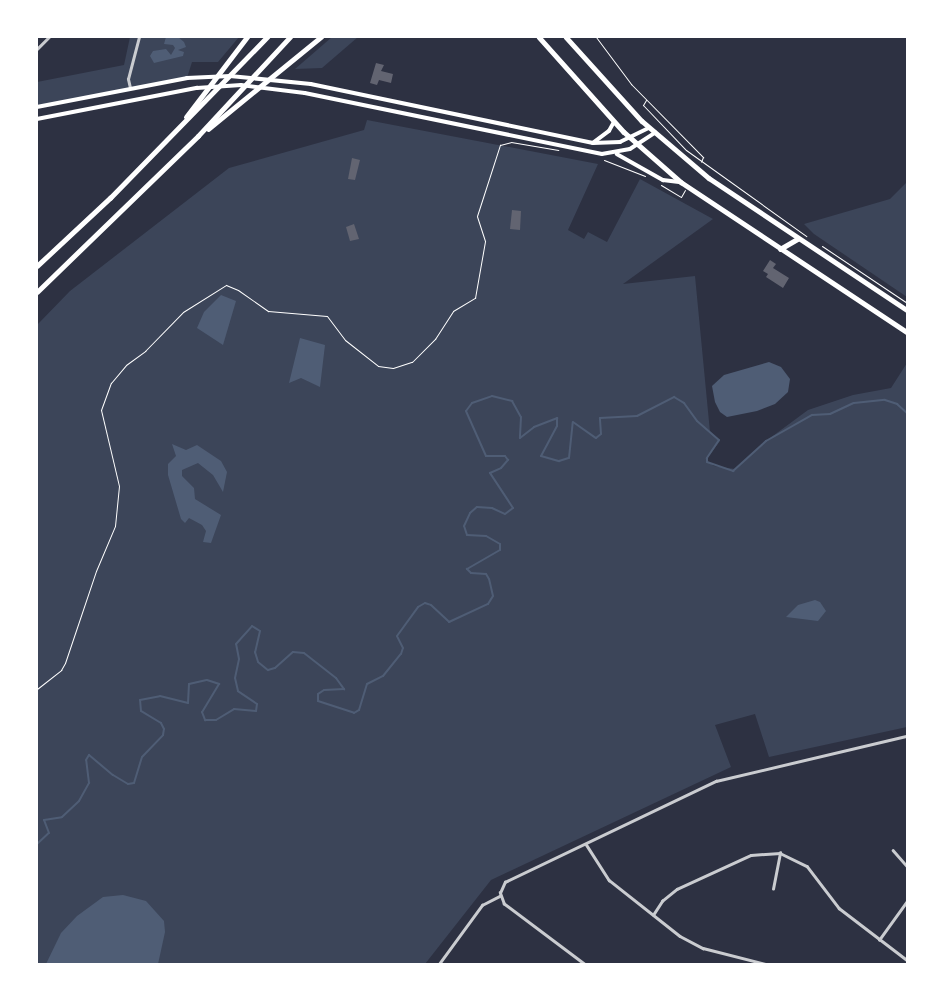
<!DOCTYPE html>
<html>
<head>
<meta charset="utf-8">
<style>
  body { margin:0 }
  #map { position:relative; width:944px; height:1001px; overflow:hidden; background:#2d3142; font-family:Montserrat,sans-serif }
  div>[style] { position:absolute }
  .green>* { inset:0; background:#3c4559 }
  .water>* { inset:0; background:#4f5d75 }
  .stream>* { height:2px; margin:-1px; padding:0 1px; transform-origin:1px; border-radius:1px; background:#4f5d75 }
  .building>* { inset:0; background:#626471 }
  .path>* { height:1px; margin:-0.5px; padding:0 0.5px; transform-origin:0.5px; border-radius:0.5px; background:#fff }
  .minor>* { height:2.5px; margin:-1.25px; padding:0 1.25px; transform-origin:1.25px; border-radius:1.25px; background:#caccd0 }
  .primary>* { height:3.5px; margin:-1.75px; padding:0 1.75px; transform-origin:1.75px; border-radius:1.75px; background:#fff }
  .trunk>* { height:4.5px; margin:-2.25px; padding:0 2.25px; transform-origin:2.25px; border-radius:2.25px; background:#fff }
  .motorway>* { height:4.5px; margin:-2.25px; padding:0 2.25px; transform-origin:2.25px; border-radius:2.25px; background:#fff }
  span { translate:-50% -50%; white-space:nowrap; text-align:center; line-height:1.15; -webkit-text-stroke:6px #fff; paint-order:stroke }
  .frame { position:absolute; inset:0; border:38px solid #fff; pointer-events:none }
</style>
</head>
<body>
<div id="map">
  <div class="green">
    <i style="clip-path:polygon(130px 37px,239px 37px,218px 62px,192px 62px,187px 78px,37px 107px,37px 82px,124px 65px)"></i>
    <i style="clip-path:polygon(332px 37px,358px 37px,322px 68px,295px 69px)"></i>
    <i style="clip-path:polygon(367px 120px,598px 164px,568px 230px,584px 239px,588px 232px,607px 242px,640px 179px,713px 219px,623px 284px,695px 276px,710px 432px,720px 441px,706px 460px,714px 466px,735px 469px,766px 441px,808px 410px,853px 395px,891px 388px,907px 363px,907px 727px,769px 757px,755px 714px,715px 725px,731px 767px,491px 880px,425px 964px,37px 964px,37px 325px,70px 291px,229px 168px,364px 130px)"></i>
    <i style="clip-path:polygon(907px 182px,907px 297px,814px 234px,804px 224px,890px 199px)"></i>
  </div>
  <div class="water">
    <i style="clip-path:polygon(166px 37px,178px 37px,184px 42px,186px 47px,178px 50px,184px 52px,183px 56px,154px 63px,150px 56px,153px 51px,166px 49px,171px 55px,175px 48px,173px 45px,164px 44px)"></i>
    <i style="clip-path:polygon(221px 295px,236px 301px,223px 345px,197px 328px,204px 312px)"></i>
    <i style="clip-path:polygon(300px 338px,325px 345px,320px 387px,301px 378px,289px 383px)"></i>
    <i style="clip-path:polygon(769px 362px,781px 367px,790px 379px,788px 392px,775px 404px,757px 411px,727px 417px,720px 412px,715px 402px,712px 386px,724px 375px)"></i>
    <i style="clip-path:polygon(172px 444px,186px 450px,197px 445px,221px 461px,227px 472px,223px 492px,213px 475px,198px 463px,182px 470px,182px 476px,194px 488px,195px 499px,221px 515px,211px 543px,203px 542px,206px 531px,202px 525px,189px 518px,185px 523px,181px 519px,168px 475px,168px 464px,176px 456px)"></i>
    <i style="clip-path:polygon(815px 600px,820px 602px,826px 611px,818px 621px,786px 617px,798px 605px)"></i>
    <i style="clip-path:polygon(123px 895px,146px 901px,164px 921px,165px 932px,158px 964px,46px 964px,61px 933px,77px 916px,103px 897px)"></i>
  </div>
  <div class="stream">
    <i style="left:37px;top:844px;width:16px;rotate:-43deg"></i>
    <i style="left:49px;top:833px;width:14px;rotate:-111deg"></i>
    <i style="left:44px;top:820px;width:18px;rotate:-9deg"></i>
    <i style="left:62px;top:817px;width:23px;rotate:-43deg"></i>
    <i style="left:79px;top:801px;width:21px;rotate:-61deg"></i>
    <i style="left:89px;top:783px;width:23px;rotate:-97deg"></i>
    <i style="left:86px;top:760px;width:6px;rotate:-59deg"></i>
    <i style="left:89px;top:755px;width:31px;rotate:40deg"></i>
    <i style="left:113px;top:775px;width:17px;rotate:31deg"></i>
    <i style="left:128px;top:784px;width:6px;rotate:-9deg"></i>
    <i style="left:134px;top:783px;width:27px;rotate:-73deg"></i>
    <i style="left:142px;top:757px;width:30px;rotate:-46deg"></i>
    <i style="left:163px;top:735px;width:6px;rotate:-81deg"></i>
    <i style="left:164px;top:729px;width:7px;rotate:-117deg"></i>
    <i style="left:161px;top:723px;width:23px;rotate:-149deg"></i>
    <i style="left:141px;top:711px;width:11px;rotate:-95deg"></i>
    <i style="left:140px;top:700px;width:20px;rotate:-11deg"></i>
    <i style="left:160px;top:696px;width:29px;rotate:14deg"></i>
    <i style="left:188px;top:703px;width:19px;rotate:-87deg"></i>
    <i style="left:189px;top:684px;width:18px;rotate:-13deg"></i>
    <i style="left:207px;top:680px;width:13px;rotate:18deg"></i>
    <i style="left:219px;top:684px;width:33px;rotate:121deg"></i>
    <i style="left:202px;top:712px;width:9px;rotate:69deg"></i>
    <i style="left:205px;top:720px;width:11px"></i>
    <i style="left:216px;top:720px;width:21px;rotate:-31deg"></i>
    <i style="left:234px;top:709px;width:22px;rotate:5deg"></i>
    <i style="left:256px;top:711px;width:7px;rotate:-82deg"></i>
    <i style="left:257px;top:704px;width:23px;rotate:-146deg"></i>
    <i style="left:238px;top:691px;width:13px;rotate:-103deg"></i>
    <i style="left:235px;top:678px;width:19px;rotate:-78deg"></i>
    <i style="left:239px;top:659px;width:15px;rotate:-101deg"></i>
    <i style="left:236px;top:644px;width:24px;rotate:-48deg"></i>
    <i style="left:252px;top:626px;width:9px;rotate:32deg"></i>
    <i style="left:260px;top:631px;width:22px;rotate:103deg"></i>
    <i style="left:255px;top:652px;width:10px;rotate:73deg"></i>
    <i style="left:258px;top:662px;width:13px;rotate:39deg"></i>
    <i style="left:268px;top:670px;width:7px;rotate:-16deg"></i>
    <i style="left:275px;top:668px;width:24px;rotate:-42deg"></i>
    <i style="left:293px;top:652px;width:11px;rotate:5deg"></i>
    <i style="left:304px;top:653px;width:41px;rotate:38deg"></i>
    <i style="left:336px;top:678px;width:14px;rotate:54deg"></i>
    <i style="left:344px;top:689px;width:20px;rotate:177deg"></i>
    <i style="left:324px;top:690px;width:7px;rotate:146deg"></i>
    <i style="left:318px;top:694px;width:7px;rotate:90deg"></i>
    <i style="left:318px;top:701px;width:38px;rotate:18deg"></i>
    <i style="left:354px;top:713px;width:6px;rotate:-31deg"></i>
    <i style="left:359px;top:710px;width:27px;rotate:-73deg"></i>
    <i style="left:367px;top:684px;width:18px;rotate:-27deg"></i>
    <i style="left:383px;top:676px;width:28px;rotate:-51deg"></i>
    <i style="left:401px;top:654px;width:6px;rotate:-72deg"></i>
    <i style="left:403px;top:648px;width:13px;rotate:-117deg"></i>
    <i style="left:397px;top:636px;width:36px;rotate:-54deg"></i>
    <i style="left:418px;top:607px;width:8px;rotate:-30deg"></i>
    <i style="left:425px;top:603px;width:6px;rotate:18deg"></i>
    <i style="left:431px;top:605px;width:25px;rotate:43deg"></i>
    <i style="left:449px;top:622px;width:43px;rotate:-24.8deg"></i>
    <i style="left:488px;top:604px;width:9px;rotate:-58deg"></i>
    <i style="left:493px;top:596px;width:17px;rotate:-103deg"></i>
    <i style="left:489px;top:579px;width:6px;rotate:-121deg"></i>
    <i style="left:486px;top:574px;width:15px;rotate:-176deg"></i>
    <i style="left:471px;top:573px;width:6px;rotate:-135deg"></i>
    <i style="left:467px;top:569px;width:38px;rotate:-30deg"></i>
    <i style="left:500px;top:550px;width:6px;rotate:-90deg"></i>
    <i style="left:500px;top:544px;width:16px;rotate:-150deg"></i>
    <i style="left:486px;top:536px;width:19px;rotate:-177deg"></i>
    <i style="left:467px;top:535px;width:9px;rotate:-108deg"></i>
    <i style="left:464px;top:526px;width:14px;rotate:-65deg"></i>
    <i style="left:470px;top:513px;width:9px;rotate:-41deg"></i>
    <i style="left:477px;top:507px;width:15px;rotate:4deg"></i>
    <i style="left:492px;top:508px;width:14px;rotate:25deg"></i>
    <i style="left:505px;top:514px;width:10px;rotate:-37deg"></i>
    <i style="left:513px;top:508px;width:42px;rotate:-123.3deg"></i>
    <i style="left:490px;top:473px;width:12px;rotate:-24deg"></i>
    <i style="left:501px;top:468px;width:11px;rotate:-49deg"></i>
    <i style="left:508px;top:460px;width:5px;rotate:-127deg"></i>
    <i style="left:505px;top:456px;width:19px;rotate:180deg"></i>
    <i style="left:486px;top:456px;width:49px;rotate:-114deg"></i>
    <i style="left:466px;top:411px;width:10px;rotate:-53deg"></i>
    <i style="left:472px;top:403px;width:21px;rotate:-19deg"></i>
    <i style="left:492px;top:396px;width:21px;rotate:14deg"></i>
    <i style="left:512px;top:401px;width:18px;rotate:61deg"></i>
    <i style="left:521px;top:417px;width:21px;rotate:93deg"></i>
    <i style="left:520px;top:438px;width:18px;rotate:-38deg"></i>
    <i style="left:534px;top:427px;width:25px;rotate:-21deg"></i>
    <i style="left:557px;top:418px;width:8px;rotate:90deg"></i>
    <i style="left:557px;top:426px;width:34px;rotate:118deg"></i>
    <i style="left:541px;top:456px;width:19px;rotate:16deg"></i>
    <i style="left:559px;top:461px;width:10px;rotate:-17deg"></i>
    <i style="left:569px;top:458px;width:36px;rotate:-84deg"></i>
    <i style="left:573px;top:422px;width:28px;rotate:35deg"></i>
    <i style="left:596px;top:438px;width:6px;rotate:-39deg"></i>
    <i style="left:601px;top:434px;width:16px;rotate:-94deg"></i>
    <i style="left:600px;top:418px;width:37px;rotate:-3deg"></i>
    <i style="left:637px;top:416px;width:42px;rotate:-27.2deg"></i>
    <i style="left:674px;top:397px;width:12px;rotate:31deg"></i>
    <i style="left:684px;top:403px;width:22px;rotate:54deg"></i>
    <i style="left:697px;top:421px;width:29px;rotate:41deg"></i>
    <i style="left:719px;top:440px;width:22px;rotate:124deg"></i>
    <i style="left:707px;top:458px;width:4px;rotate:90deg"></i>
    <i style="left:707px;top:462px;width:28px;rotate:19deg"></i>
    <i style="left:733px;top:471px;width:45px;rotate:-42.3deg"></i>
    <i style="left:766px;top:441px;width:53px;rotate:-29.5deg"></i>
    <i style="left:812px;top:415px;width:18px;rotate:-3deg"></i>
    <i style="left:830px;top:414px;width:26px;rotate:-25deg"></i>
    <i style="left:854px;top:403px;width:31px;rotate:-6deg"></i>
    <i style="left:885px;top:400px;width:13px;rotate:18deg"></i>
    <i style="left:897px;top:404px;width:13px;rotate:42deg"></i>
  </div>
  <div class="building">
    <i style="clip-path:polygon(376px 63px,384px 65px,381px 71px,393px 74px,391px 83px,379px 80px,377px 85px,370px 83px)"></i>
    <i style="clip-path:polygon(352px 158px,360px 160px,355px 180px,348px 179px)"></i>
    <i style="clip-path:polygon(512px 210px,521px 211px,520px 230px,510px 229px)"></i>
    <i style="clip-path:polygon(354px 224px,359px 239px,350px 241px,346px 227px)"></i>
    <i style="clip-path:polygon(770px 260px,776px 264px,773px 268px,789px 278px,783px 288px,766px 277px,768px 274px,763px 271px)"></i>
  </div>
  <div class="path">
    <i style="left:596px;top:37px;width:59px;rotate:53.3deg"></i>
    <i style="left:631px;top:84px;width:103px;rotate:45.4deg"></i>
    <i style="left:703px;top:157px;width:5px;rotate:112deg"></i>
    <i style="left:646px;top:100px;width:6px;rotate:121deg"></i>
    <i style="left:643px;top:105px;width:62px;rotate:46.3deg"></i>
    <i style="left:686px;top:150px;width:148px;rotate:35.6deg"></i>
    <i style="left:604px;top:160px;width:44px;rotate:21.3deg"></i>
    <i style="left:661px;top:185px;width:23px;rotate:31deg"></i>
    <i style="left:681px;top:197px;width:8px;rotate:-60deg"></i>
    <i style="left:822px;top:246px;width:102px;rotate:33.8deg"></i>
    <i style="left:37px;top:689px;width:31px;rotate:-38deg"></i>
    <i style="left:61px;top:670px;width:8px;rotate:-60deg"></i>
    <i style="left:65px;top:663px;width:97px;rotate:-71.4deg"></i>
    <i style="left:96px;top:571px;width:49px;rotate:-67.1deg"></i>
    <i style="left:115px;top:526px;width:40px;rotate:-84.3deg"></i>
    <i style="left:119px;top:486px;width:78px;rotate:-103.3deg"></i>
    <i style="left:101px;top:410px;width:29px;rotate:-70deg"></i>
    <i style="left:111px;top:383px;width:23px;rotate:-50deg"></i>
    <i style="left:126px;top:365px;width:24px;rotate:-36deg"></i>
    <i style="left:145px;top:351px;width:54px;rotate:-45.7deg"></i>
    <i style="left:183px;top:312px;width:51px;rotate:-32.1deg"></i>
    <i style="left:226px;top:285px;width:13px;rotate:23deg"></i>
    <i style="left:238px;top:290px;width:37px;rotate:35deg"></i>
    <i style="left:268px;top:311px;width:59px;rotate:4.8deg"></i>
    <i style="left:327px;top:316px;width:30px;rotate:53deg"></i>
    <i style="left:345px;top:340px;width:42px;rotate:38.2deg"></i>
    <i style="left:378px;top:366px;width:15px;rotate:8deg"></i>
    <i style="left:393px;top:368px;width:20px;rotate:-18deg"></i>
    <i style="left:412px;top:362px;width:33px;rotate:-45deg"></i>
    <i style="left:435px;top:339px;width:33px;rotate:-57deg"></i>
    <i style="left:453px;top:311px;width:26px;rotate:-31deg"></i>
    <i style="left:475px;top:298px;width:58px;rotate:-80deg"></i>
    <i style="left:485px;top:241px;width:26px;rotate:-108deg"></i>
    <i style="left:477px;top:216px;width:75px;rotate:-72.1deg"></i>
    <i style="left:500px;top:145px;width:11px;rotate:-15deg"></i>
    <i style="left:511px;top:142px;width:48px;rotate:9.7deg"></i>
  </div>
  <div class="minor">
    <i style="left:37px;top:49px;width:17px;rotate:-45deg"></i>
    <i style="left:130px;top:88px;width:9px;rotate:-103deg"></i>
    <i style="left:128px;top:79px;width:43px;rotate:-75.3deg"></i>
    <i style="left:586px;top:844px;width:43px;rotate:57.4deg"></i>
    <i style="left:609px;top:880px;width:90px;rotate:38.3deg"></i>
    <i style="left:680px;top:936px;width:26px;rotate:28deg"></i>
    <i style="left:703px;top:948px;width:65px;rotate:14.3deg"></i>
    <i style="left:893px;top:850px;width:21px;rotate:49deg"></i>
    <i style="left:773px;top:889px;width:37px;rotate:-79deg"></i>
    <i style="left:653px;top:915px;width:17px;rotate:-57deg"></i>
    <i style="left:662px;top:901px;width:19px;rotate:-39deg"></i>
    <i style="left:677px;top:889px;width:81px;rotate:-24.7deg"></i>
    <i style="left:751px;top:855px;width:29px;rotate:-4deg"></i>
    <i style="left:780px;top:853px;width:30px;rotate:26deg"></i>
    <i style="left:807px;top:866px;width:53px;rotate:52.7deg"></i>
    <i style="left:839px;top:908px;width:86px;rotate:37.4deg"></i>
    <i style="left:879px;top:940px;width:48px;rotate:-54.3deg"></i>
    <i style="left:439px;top:964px;width:73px;rotate:-53.9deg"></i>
    <i style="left:482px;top:905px;width:20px;rotate:-27deg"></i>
    <i style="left:584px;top:964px;width:100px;rotate:-143.1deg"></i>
    <i style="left:504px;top:904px;width:12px;rotate:-110deg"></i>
    <i style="left:500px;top:893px;width:12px;rotate:-66deg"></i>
    <i style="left:505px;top:882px;width:234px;rotate:-25.6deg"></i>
    <i style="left:716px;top:781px;width:196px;rotate:-13.3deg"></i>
  </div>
  <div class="primary">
    <i style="left:37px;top:107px;width:153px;rotate:-10.9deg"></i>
    <i style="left:187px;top:78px;width:43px;rotate:-2.7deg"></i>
    <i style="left:230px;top:76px;width:81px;rotate:5.6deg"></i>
    <i style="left:311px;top:84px;width:288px;rotate:11.8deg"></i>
    <i style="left:593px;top:143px;width:27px;rotate:-2deg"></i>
    <i style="left:620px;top:142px;width:32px;rotate:-26deg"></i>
    <i style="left:37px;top:119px;width:163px;rotate:-11deg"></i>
    <i style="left:197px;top:88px;width:44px;rotate:-3.9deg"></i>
    <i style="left:241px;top:85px;width:64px;rotate:7.1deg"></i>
    <i style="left:305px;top:93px;width:303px;rotate:11.6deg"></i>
    <i style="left:602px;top:154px;width:28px;rotate:-10deg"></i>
    <i style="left:630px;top:149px;width:30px;rotate:-33deg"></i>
    <i style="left:593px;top:143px;width:20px;rotate:-37deg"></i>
    <i style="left:609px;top:131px;width:10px;rotate:-61deg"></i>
    <i style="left:617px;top:154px;width:53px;rotate:29.5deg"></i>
    <i style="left:663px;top:180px;width:16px;rotate:7deg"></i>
  </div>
  <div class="trunk">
    <i style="left:539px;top:37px;width:127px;rotate:48.2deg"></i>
    <i style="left:624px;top:132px;width:76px;rotate:41.3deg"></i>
    <i style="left:681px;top:182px;width:271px;rotate:33.6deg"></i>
    <i style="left:566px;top:37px;width:113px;rotate:47.9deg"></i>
    <i style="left:642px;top:121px;width:88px;rotate:40.4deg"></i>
    <i style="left:709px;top:178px;width:238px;rotate:33.7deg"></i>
    <i style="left:780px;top:249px;width:20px;rotate:-30deg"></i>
  </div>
  <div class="motorway">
    <i style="left:186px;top:117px;width:101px;rotate:-52.7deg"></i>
    <i style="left:208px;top:129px;width:146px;rotate:-39.2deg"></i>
    <i style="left:37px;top:266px;width:100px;rotate:-43deg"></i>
    <i style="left:110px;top:198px;width:225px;rotate:-45.7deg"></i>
    <i style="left:37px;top:292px;width:224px;rotate:-44.1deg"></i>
    <i style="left:198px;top:136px;width:135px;rotate:-47.1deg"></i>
  </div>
  <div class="frame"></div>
</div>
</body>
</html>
